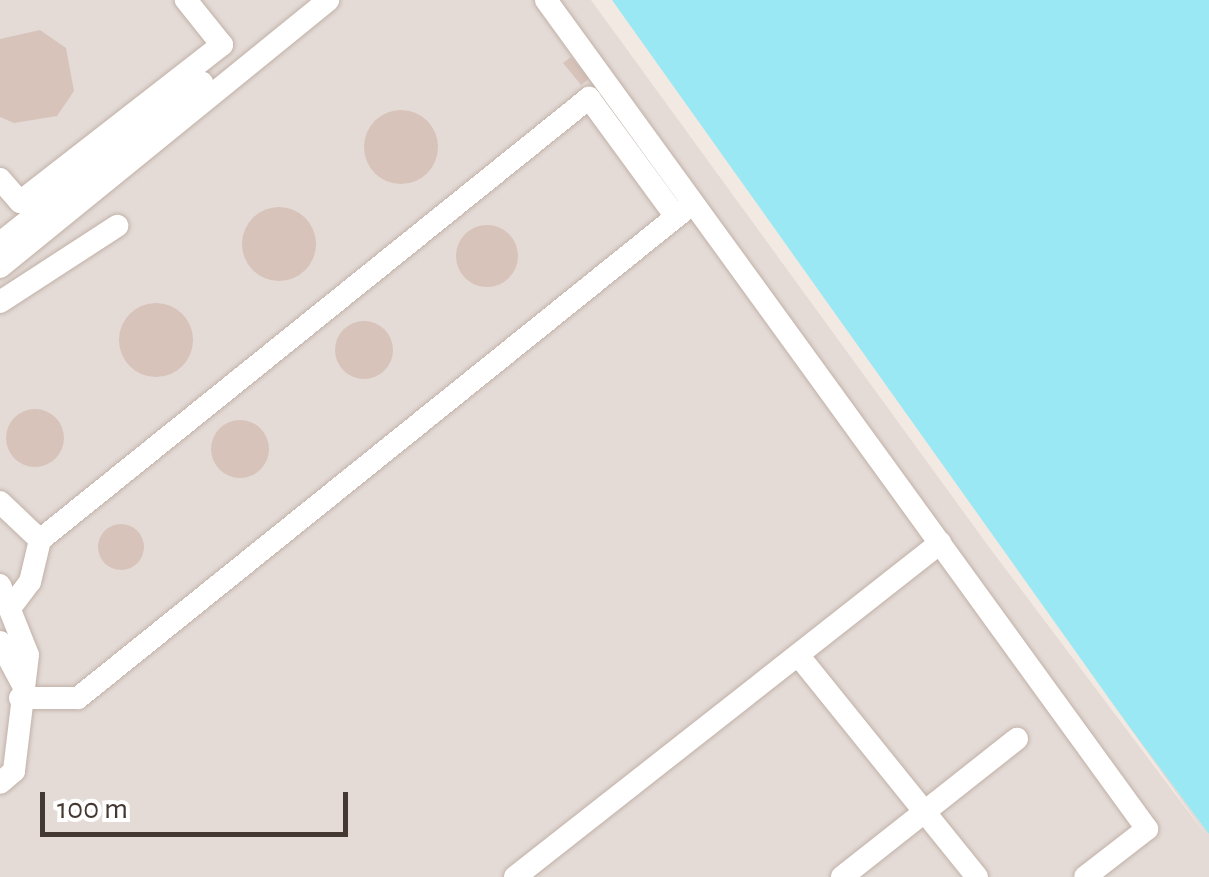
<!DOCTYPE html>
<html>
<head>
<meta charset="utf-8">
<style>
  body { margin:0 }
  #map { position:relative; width:1209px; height:877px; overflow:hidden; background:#f2e9e2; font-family:"Alegreya Sans",sans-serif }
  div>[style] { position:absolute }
  .industrial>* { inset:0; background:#e4dbd7 }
  .water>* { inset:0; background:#99e8f4 }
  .pier>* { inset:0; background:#f2e9e2 }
  .building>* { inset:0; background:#d7c3ba }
  .round { border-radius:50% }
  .roads { filter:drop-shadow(0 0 2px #c1b1a7) drop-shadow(0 0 2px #c1b1a7) }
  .minor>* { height:22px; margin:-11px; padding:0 11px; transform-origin:11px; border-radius:11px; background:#fff }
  span { translate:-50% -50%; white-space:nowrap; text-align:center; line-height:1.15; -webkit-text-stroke:8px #fff; paint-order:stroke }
  .scale { position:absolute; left:40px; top:792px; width:308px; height:45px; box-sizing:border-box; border:5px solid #443832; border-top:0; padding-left:12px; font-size:30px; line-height:35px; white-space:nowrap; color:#443832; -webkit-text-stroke:8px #fff; paint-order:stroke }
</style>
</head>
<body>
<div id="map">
  <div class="industrial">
    <i style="clip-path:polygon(0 0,596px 0,1209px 834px,1209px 877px,0 877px)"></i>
  </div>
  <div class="water">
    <i style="clip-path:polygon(596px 0,1209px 0,1209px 834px,994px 544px)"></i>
  </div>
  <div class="pier">
    <i style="clip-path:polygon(591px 0,612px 0,1209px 839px,989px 547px)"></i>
  </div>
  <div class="building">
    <i style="clip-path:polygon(40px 30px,66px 48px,74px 91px,57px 116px,14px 123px,0 117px,0 39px)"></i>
    <i style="clip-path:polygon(571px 57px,589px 79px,581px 85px,563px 63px)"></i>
    <i class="round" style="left:364px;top:110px;width:74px;height:74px"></i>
    <i class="round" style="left:242px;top:207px;width:74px;height:74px"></i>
    <i class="round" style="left:456px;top:225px;width:62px;height:62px"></i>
    <i class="round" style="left:119px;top:303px;width:74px;height:74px"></i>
    <i class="round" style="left:335px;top:321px;width:58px;height:58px"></i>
    <i class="round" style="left:6px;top:409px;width:58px;height:58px"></i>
    <i class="round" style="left:211px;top:420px;width:58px;height:58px"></i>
    <i class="round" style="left:98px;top:524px;width:46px;height:46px"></i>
  </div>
  <div class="roads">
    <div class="minor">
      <i style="left:546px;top:0;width:1024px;rotate:54.06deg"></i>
      <i style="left:1147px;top:829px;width:78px;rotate:142.3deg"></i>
      <i style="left:0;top:179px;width:30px;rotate:49deg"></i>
      <i style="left:20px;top:202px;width:256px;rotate:-37.9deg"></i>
      <i style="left:222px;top:45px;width:58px;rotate:-128.7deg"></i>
      <i style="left:0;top:243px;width:258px;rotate:-38.4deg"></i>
      <i style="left:0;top:267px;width:423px;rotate:-39.1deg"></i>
      <i style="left:0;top:302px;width:140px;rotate:-33deg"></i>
      <i style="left:0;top:502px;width:55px;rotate:43.5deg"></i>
      <i style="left:40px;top:540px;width:705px;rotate:-38.84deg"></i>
      <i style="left:589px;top:98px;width:147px;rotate:53.8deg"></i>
      <i style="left:0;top:585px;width:75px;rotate:68.2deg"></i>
      <i style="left:28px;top:655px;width:117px;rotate:96.9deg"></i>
      <i style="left:14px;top:771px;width:18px;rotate:139deg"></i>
      <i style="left:14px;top:603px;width:26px;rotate:-53deg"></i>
      <i style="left:30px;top:582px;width:43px;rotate:-76.6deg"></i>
      <i style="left:0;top:642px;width:49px;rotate:61.9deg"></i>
      <i style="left:798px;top:655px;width:285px;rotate:51.1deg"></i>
      <i style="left:20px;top:698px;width:58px"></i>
      <i style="left:78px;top:698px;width:782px;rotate:-38.82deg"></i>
      <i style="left:515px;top:877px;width:541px;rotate:-38.16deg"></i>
      <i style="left:842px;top:877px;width:223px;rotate:-38.3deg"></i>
    </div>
  </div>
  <div class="scale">100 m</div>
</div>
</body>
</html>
